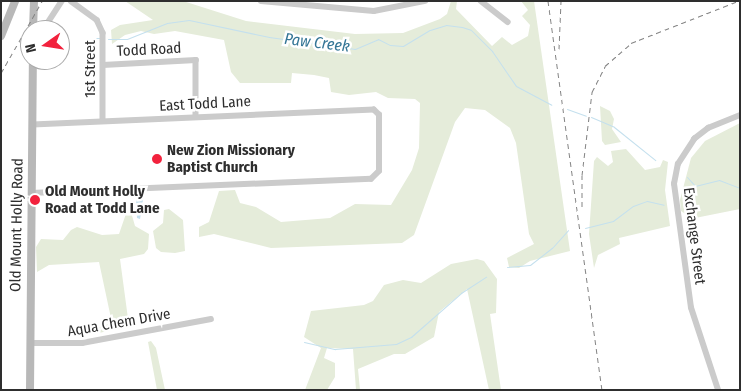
<!DOCTYPE html>
<html>
<head>
<meta charset="utf-8">
<style>
  body { margin:0 }
  #map { position:relative; width:741px; height:391px; overflow:hidden; background:#fff; font-family:"Fira Sans Condensed",sans-serif }
  div>[style] { position:absolute }
  .green>* { inset:0; background:#e5ecda }
  .water>* { inset:0; background:#c4e0ee }
  .stream>* { height:1px; margin:-0.5px; padding:0 0.5px; transform-origin:0.5px; border-radius:0.5px; background:#c4e0ee }
  .street>* { height:5.5px; margin:-2.75px; padding:0 2.75px; transform-origin:2.75px; border-radius:2.75px; background:#cbcbcb }
  .secondary>* { height:8px; margin:-4px; padding:0 4px; transform-origin:4px; border-radius:4px; background:#b8b8b8 }
  .rail>* { height:1px; margin-top:-0.5px; transform-origin:0; background:repeating-linear-gradient(90deg,#838383 0 5px,transparent 0 9px) }
  .dots>* { width:14px; height:14px; translate:-50% -50%; box-sizing:border-box; border:2px solid #fff; border-radius:50% }
  span { translate:-50% -50%; white-space:nowrap; text-align:center; line-height:1.15; -webkit-text-stroke:5px #fff; paint-order:stroke }
  .street-label { font-size:15px; color:#2e2e2e }
  .poi-label { font-size:15px; color:#2e2e2e; font-weight:700 }
  .left { translate:0 -50%; text-align:left }
  .water-label { font-size:16px; color:#357696; font-style:italic }
  .frame { position:absolute; inset:0; border:2px solid #2e2e2e; pointer-events:none }
  .north { position:absolute; left:20px; top:20px; width:50px; height:50px; box-sizing:border-box; background:#fff; border:1px solid #ababab; border-radius:50%; rotate:257deg; font-size:14px; font-weight:700; line-height:20px; text-align:center; color:#2e2e2e }
  .north::after { content:''; display:block; margin:auto; width:18px; height:22px; background:#f2223d; clip-path:polygon(50% 0,100% 100%,50% 72%,0 100%) }
</style>
</head>
<body>
<div id="map">
  <div class="green">
    <i style="clip-path:polygon(125px 1px,183px 1px,246px 21px,355px 34px,403px 33px,440px 19px,447px 14px,451px 1px,457px 1px,456px 9px,492px 46px,502px 37px,512px 45px,528px 36px,530px 25px,522px 16px,528px 10px,521px 1px,534px 1px,570px 251px,530px 261px,519px 268px,509px 267px,507px 258px,534px 244px,529px 234px,516px 143px,510px 128px,485px 110px,465px 108px,455px 122px,414px 235px,402px 243px,271px 248px,214px 234px,199px 237px,199px 227px,209px 222px,219px 191px,235px 190px,240px 203px,256px 207px,281px 222px,330px 218px,355px 204px,391px 205px,412px 170px,419px 148px,420px 103px,415px 99px,388px 98px,376px 92px,349px 95px,331px 92px,329px 78px,314px 75px,292px 73px,291px 83px,240px 83px,231px 72px,224px 40px,175px 31px,154px 34px,141px 31px,125px 35px,112px 44px,111px 30px,120px 25px,153px 20px)"></i>
    <i style="clip-path:polygon(600px 106px,610px 111px,614px 119px,612px 129px,621px 142px,605px 145px,602px 141px)"></i>
    <i style="clip-path:polygon(740px 123px,740px 209px,695px 218px,687px 215px,681px 211px,680px 200px,691px 158px,705px 141px)"></i>
    <i style="clip-path:polygon(626px 149px,645px 170px,660px 167px,663px 160px,668px 162px,665px 190px,670px 226px,619px 238px,620px 244px,598px 255px,594px 268px,589px 234px,594px 161px,597px 157px,608px 166px,613px 162px,611px 151px)"></i>
    <i style="clip-path:polygon(129px 205px,135px 226px,149px 234px,148px 249px,144px 254px,120px 259px,129px 326px,99px 333px,99px 327px,112px 323px,99px 262px,49px 265px,37px 272px,36px 247px,41px 239px,63px 240px,71px 230px,77px 227px,102px 235px,119px 234px)"></i>
    <i style="clip-path:polygon(169px 209px,183px 220px,185px 251px,175px 253px,161px 252px,156px 248px,153px 231px,163px 223px,164px 210px)"></i>
    <i style="clip-path:polygon(477px 259px,484px 261px,497px 279px,496px 313px,490px 314px,501px 390px,489px 390px,467px 289px,439px 312px,434px 337px,405px 354px,394px 354px,358px 369px,360px 390px,356px 390px,353px 349px,327px 348px,324px 358px,335px 363px,335px 377px,327px 390px,305px 390px,321px 348px,304px 337px,311px 311px,364px 305px,373px 301px,384px 285px,403px 280px,421px 283px,451px 264px)"></i>
    <i style="clip-path:polygon(151px 341px,156px 348px,165px 390px,157px 390px,148px 342px)"></i>
  </div>
  <div class="water">
    <i style="clip-path:polygon(136px 199px,143px 200px,140px 219px,137px 218px)"></i>
  </div>
  <div class="stream">
    <i style="left:94px;top:38px;width:6px"></i>
    <i style="left:108px;top:39px;width:19px"></i>
    <i style="left:127px;top:39px;width:43px;rotate:-21.8deg"></i>
    <i style="left:167px;top:23px;width:22px;rotate:-8deg"></i>
    <i style="left:189px;top:20px;width:82px;rotate:12deg"></i>
    <i style="left:269px;top:37px;width:87px;rotate:7.9deg"></i>
    <i style="left:355px;top:49px;width:25px;rotate:-23deg"></i>
    <i style="left:378px;top:39px;width:13px;rotate:27deg"></i>
    <i style="left:390px;top:45px;width:13px;rotate:4deg"></i>
    <i style="left:403px;top:46px;width:31px;rotate:-31deg"></i>
    <i style="left:430px;top:30px;width:17px;rotate:-17deg"></i>
    <i style="left:446px;top:25px;width:16px;rotate:7deg"></i>
    <i style="left:462px;top:27px;width:9px;rotate:18deg"></i>
    <i style="left:471px;top:30px;width:30px;rotate:45deg"></i>
    <i style="left:492px;top:51px;width:42px;rotate:55.6deg"></i>
    <i style="left:516px;top:86px;width:40px;rotate:28deg"></i>
    <i style="left:567px;top:109px;width:20px;rotate:20deg"></i>
    <i style="left:591px;top:117px;width:25px;rotate:23deg"></i>
    <i style="left:614px;top:127px;width:53px;rotate:38.8deg"></i>
    <i style="left:687px;top:177px;width:12px;rotate:48deg"></i>
    <i style="left:695px;top:186px;width:25px;rotate:-14deg"></i>
    <i style="left:719px;top:180px;width:22px;rotate:21deg"></i>
    <i style="left:687px;top:202px;width:8px;rotate:-30deg"></i>
    <i style="left:694px;top:198px;width:11px;rotate:-85deg"></i>
    <i style="left:585px;top:228px;width:29px;rotate:-14deg"></i>
    <i style="left:613px;top:221px;width:25px;rotate:-37deg"></i>
    <i style="left:633px;top:206px;width:15px;rotate:-20deg"></i>
    <i style="left:647px;top:201px;width:17px;rotate:13deg"></i>
    <i style="left:507px;top:267px;width:23px;rotate:-5deg"></i>
    <i style="left:530px;top:265px;width:28px;rotate:-38deg"></i>
    <i style="left:552px;top:248px;width:24px;rotate:-48deg"></i>
    <i style="left:304px;top:342px;width:32px;rotate:13deg"></i>
    <i style="left:335px;top:349px;width:61px;rotate:-4.7deg"></i>
    <i style="left:396px;top:344px;width:17px;rotate:-25deg"></i>
    <i style="left:411px;top:337px;width:67px;rotate:-41.3deg"></i>
    <i style="left:461px;top:293px;width:30px;rotate:-33deg"></i>
  </div>
  <div class="street">
    <i style="left:71px;top:1px;width:32px;rotate:36deg"></i>
    <i style="left:97px;top:20px;width:14px;rotate:65deg"></i>
    <i style="left:103px;top:33px;width:88px;rotate:90deg"></i>
    <i style="left:261px;top:1px;width:113px;rotate:5.1deg"></i>
    <i style="left:374px;top:11px;width:52px;rotate:-11.1deg"></i>
    <i style="left:481px;top:1px;width:34px;rotate:38deg"></i>
    <i style="left:43px;top:30px;width:35px;rotate:-57deg"></i>
    <i style="left:103px;top:65px;width:93px;rotate:-3.1deg"></i>
    <i style="left:196px;top:60px;width:57px;rotate:90deg"></i>
    <i style="left:31px;top:193px;width:340px;rotate:-2.4deg"></i>
    <i style="left:371px;top:179px;width:11px;rotate:-45deg"></i>
    <i style="left:379px;top:171px;width:56px;rotate:-90deg"></i>
    <i style="left:379px;top:115px;width:7px;rotate:-135deg"></i>
    <i style="left:374px;top:110px;width:341px;rotate:177.5deg"></i>
    <i style="left:30px;top:343px;width:52px"></i>
    <i style="left:82px;top:343px;width:131px;rotate:-10.5deg"></i>
    <i style="left:718px;top:390px;width:86px;rotate:-108.2deg"></i>
    <i style="left:691px;top:308px;width:125px;rotate:-97.8deg"></i>
    <i style="left:674px;top:184px;width:20px;rotate:-79deg"></i>
    <i style="left:678px;top:164px;width:30px;rotate:-57deg"></i>
    <i style="left:694px;top:139px;width:18px;rotate:-38deg"></i>
    <i style="left:708px;top:128px;width:35px;rotate:-22deg"></i>
  </div>
  <div class="secondary">
    <i style="left:33px;top:30px;width:29px;rotate:-88deg"></i>
    <i style="left:1px;top:36px;width:38px;rotate:-68deg"></i>
    <i style="left:30px;top:390px;width:330px;rotate:-89.5deg"></i>
  </div>
  <div class="rail">
    <i style="left:548px;top:1px;width:393px;rotate:82.1deg"></i>
    <i style="left:559px;top:49px;width:48px;rotate:-87.6deg"></i>
    <i style="left:1px;top:73px;width:83px;rotate:-60.3deg"></i>
    <i style="left:582px;top:207px;width:32px;rotate:-90deg"></i>
    <i style="left:582px;top:175px;width:84px;rotate:-83.1deg"></i>
    <i style="left:592px;top:92px;width:29px;rotate:-63deg"></i>
    <i style="left:605px;top:66px;width:35px;rotate:-41deg"></i>
    <i style="left:631px;top:43px;width:115px;rotate:-21.4deg"></i>
  </div>
  <div class="dots">
    <i style="left:157px;top:159px;background:#f2223d"></i>
    <i style="left:35px;top:200px;background:#f2223d"></i>
  </div>
  <div class="street-label">
    <span style="left:149px;top:50px;rotate:-3deg">Todd Road</span>
    <span style="left:91px;top:69px;rotate:-90deg">1st Street</span>
    <span style="left:205px;top:104px;rotate:-3deg">East Todd Lane</span>
    <span style="left:17px;top:225px;rotate:-89deg">Old Mount Holly Road</span>
    <span style="left:694px;top:236px;rotate:83deg">Exchange Street</span>
    <span style="left:119px;top:323px;rotate:-10deg">Aqua Chem Drive</span>
  </div>
  <div class="poi-label">
    <span class="left" style="left:167px;top:159px">New Zion Missionary<br>Baptist Church</span>
    <span class="left" style="left:45px;top:200px">Old Mount Holly<br>Road at Todd Lane</span>
  </div>
  <div class="water-label">
    <span style="left:317px;top:43px;rotate:7deg">Paw Creek</span>
  </div>
  <div class="frame"></div>
  <div class="north">N</div>
</div>
</body>
</html>
